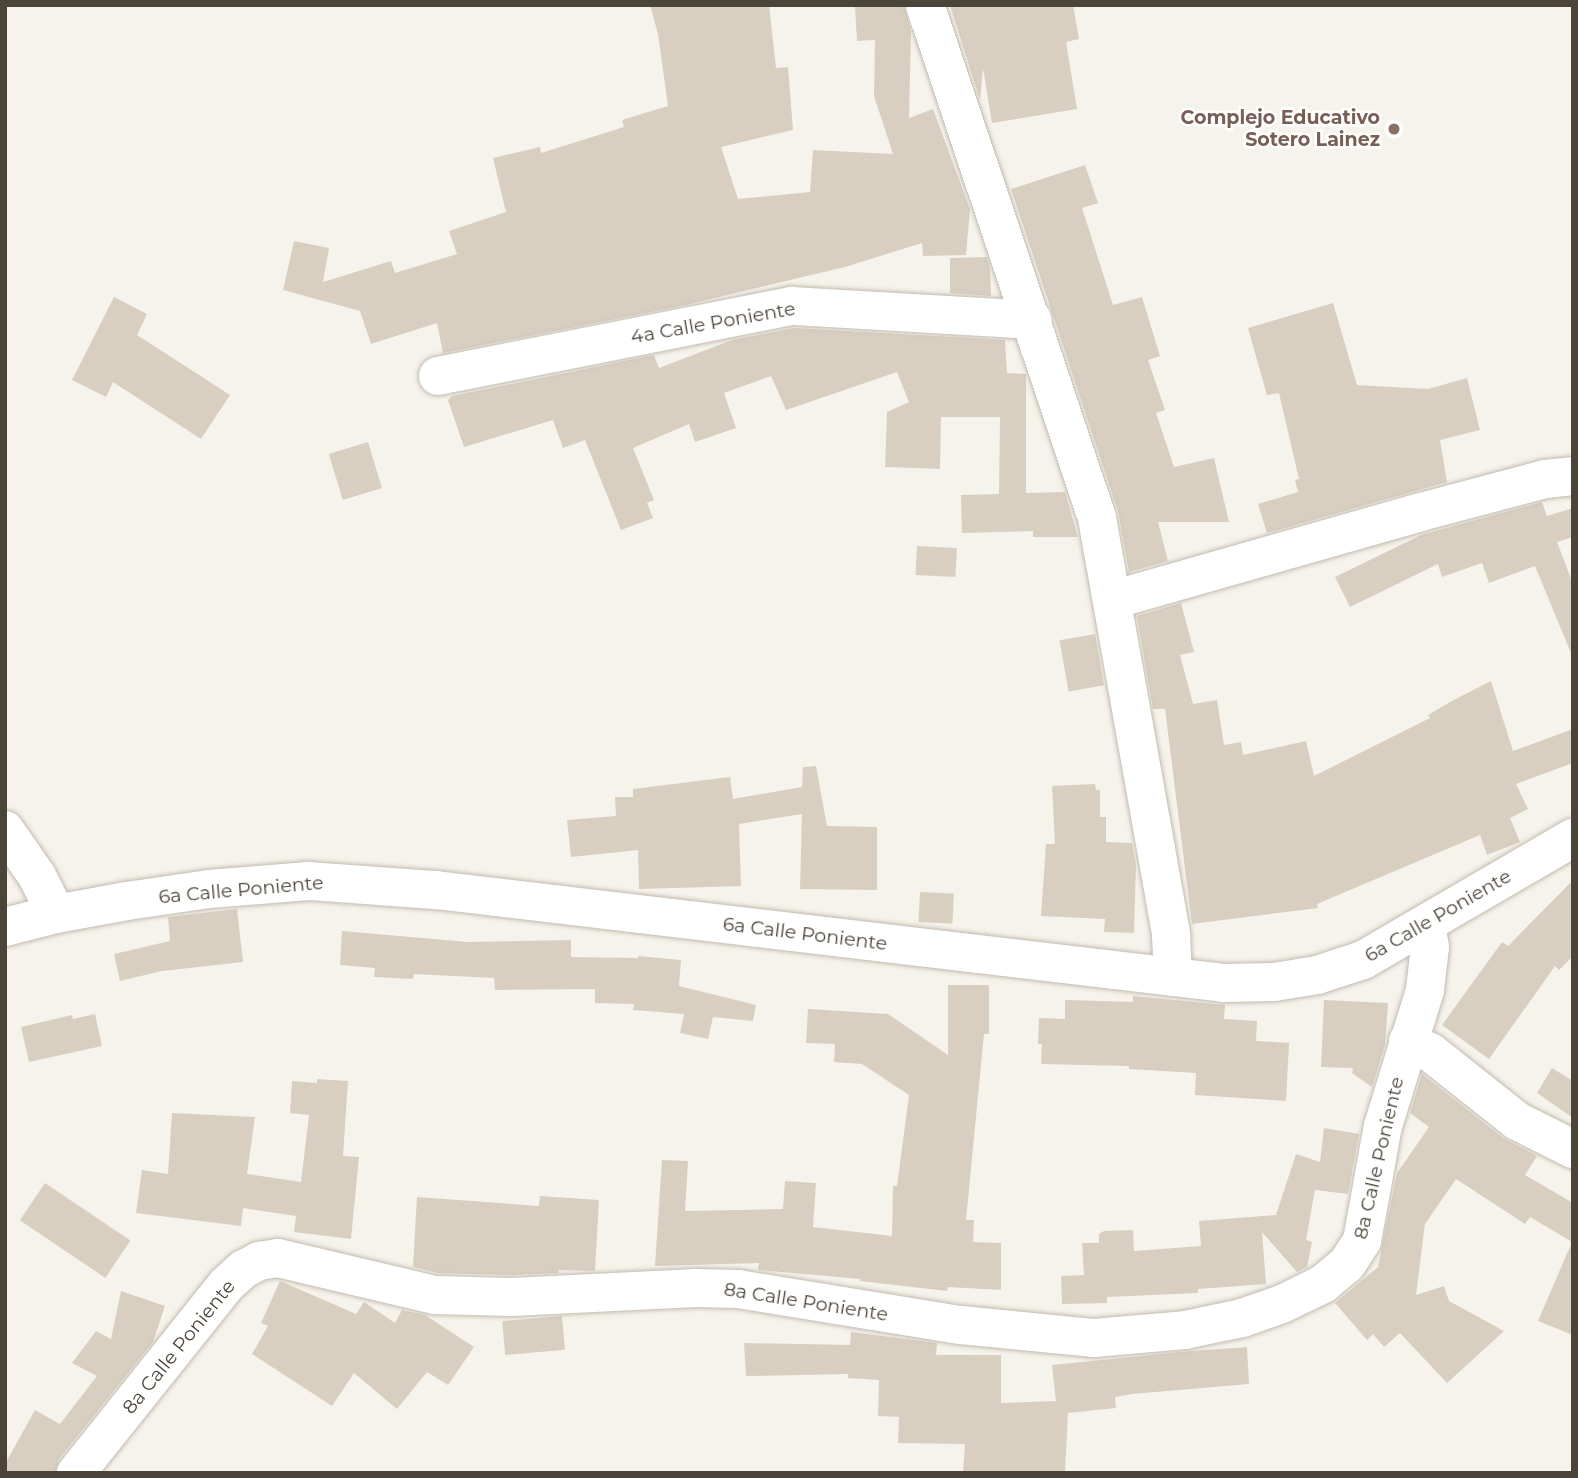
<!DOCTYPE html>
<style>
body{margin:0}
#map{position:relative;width:1578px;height:1478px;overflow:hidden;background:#f6f3ec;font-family:Montserrat,sans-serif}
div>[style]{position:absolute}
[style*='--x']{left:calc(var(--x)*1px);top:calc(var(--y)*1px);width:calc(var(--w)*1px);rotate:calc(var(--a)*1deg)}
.building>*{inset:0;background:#d8cfc1;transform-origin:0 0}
.roads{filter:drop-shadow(0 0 2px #c2bbae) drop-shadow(0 0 2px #c2bbae)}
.minor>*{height:38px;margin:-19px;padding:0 19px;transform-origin:19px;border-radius:19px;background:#fff}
.tertiary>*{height:38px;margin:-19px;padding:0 19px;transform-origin:19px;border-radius:19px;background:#fff}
.dots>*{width:19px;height:19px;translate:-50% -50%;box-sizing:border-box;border:4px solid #fff;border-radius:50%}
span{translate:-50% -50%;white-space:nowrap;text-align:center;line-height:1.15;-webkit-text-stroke:5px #fff;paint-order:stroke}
.education-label{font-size:19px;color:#785e54;font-weight:700}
.right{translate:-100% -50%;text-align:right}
.street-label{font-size:19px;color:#4b4439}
.frame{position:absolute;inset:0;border:7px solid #4b4439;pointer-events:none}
</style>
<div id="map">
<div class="building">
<div style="clip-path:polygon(650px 5px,769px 5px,776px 68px,788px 67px,793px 130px,721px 147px,738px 199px,810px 192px,813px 150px,893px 154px,874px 96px,875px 40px,857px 41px,855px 5px,904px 5px,911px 32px,909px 118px,933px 109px,970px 209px,966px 255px,923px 256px,922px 243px,845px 267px,686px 305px,443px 353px,437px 323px,371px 344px,360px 311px,283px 290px,294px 241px,329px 248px,323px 282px,391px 261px,395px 273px,457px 254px,449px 231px,506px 212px,493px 158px,540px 147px,541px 153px,624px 127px,622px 120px,668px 106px,658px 34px)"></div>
<div style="clip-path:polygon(950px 5px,1073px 5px,1079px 39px,1066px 42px,1077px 109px,992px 123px,983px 68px,980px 100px)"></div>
<div style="clip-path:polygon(1085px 165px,1098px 203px,1082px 208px,1113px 305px,1142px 297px,1160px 356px,1148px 360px,1165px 410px,1156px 413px,1174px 467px,1214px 458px,1229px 522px,1158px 522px,1168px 561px,1129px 572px,1118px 511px,1011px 189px)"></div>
<div style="clip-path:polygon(987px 257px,990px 269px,991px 296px,950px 293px,950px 258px)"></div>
<div style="clip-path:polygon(114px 297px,147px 314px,137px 335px,230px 395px,201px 439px,113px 382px,106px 397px,72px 380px)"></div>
<div style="clip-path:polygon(1333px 303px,1357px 385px,1428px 389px,1467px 378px,1480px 430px,1440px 440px,1447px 482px,1267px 533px,1258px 504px,1298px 492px,1295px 480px,1299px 479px,1279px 393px,1267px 395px,1248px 328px)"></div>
<div style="clip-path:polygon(794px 328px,1005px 340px,1007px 373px,1026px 374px,1026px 493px,1065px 492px,1078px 537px,1033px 537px,1033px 531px,962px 533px,961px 495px,999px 494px,1000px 417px,941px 417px,940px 469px,885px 467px,887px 412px,909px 402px,897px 372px,786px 410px,771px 376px,724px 393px,736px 428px,695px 442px,689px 424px,633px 448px,654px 500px,647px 503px,653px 518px,621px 530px,585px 440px,563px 448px,553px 420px,464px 447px,448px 400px,452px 396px,654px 355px,659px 368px,732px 340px)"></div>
<div style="left:368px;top:442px;width:48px;height:41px;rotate:73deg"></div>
<div style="clip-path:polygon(1542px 502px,1547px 516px,1573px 508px,1573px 537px,1557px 542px,1573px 584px,1573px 658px,1535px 566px,1489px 583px,1482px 563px,1442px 577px,1438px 564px,1350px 607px,1335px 577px,1421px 535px)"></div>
<div style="left:917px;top:546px;width:40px;height:29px;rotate:3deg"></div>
<div style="clip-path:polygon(1181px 603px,1194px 652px,1180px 655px,1193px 704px,1217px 700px,1224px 745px,1241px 742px,1243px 755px,1306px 741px,1314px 776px,1430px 718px,1428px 715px,1450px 702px,1491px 681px,1513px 751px,1573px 729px,1573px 763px,1516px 784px,1528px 809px,1510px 818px,1520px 842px,1487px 855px,1480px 835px,1317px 904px,1318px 908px,1192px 924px,1165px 709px,1153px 709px,1137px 616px)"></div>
<div style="left:1095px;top:634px;width:52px;height:36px;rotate:80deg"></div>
<div style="clip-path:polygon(816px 766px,827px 826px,877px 827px,877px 890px,800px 889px,802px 814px,739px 824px,741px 886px,639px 889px,638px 850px,571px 857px,567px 820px,616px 816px,615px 797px,633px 797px,633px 789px,730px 777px,733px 799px,802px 787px,803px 767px)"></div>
<div style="clip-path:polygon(1095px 784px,1096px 790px,1100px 790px,1100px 817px,1106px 817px,1106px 842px,1132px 843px,1136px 865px,1134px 933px,1104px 932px,1105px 919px,1041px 916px,1046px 844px,1055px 844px,1052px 786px)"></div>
<div style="clip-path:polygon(1573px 880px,1573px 956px,1559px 970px,1555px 966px,1489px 1059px,1442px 1025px,1502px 942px,1508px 946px)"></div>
<div style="left:920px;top:892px;width:34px;height:30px;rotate:3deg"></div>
<div style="clip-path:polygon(237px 909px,243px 962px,162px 971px,120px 981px,114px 954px,170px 941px,168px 917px)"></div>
<div style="clip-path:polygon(342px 931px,468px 942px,571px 940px,571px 957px,638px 958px,638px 956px,681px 960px,679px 986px,756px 1005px,753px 1021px,713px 1017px,708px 1039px,680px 1033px,684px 1014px,633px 1010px,634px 1004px,595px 1003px,595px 989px,495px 990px,494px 978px,414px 974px,413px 979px,374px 977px,375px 968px,340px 965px)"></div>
<div style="clip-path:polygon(948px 985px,989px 985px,989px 1034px,984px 1034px,966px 1220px,974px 1220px,973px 1242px,1001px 1243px,1001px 1290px,948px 1287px,947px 1291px,860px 1281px,860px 1279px,758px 1270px,759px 1263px,655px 1266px,662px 1160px,688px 1161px,685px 1211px,783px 1209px,785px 1181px,816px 1183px,813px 1227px,892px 1236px,893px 1186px,897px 1186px,909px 1095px,862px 1064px,834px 1062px,835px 1044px,806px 1043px,808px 1009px,888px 1014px,948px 1055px)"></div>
<div style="clip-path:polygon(1133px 996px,1225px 1005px,1224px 1019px,1257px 1021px,1256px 1041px,1289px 1043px,1286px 1101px,1195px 1095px,1196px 1073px,1129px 1069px,1129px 1066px,1041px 1064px,1042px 1044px,1038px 1044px,1039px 1018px,1065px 1019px,1065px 1000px,1133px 1002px)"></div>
<div style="clip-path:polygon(1324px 1000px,1388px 1003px,1385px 1045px,1372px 1087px,1352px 1073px,1353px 1068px,1321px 1067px)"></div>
<div style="clip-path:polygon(95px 1014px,102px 1046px,29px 1062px,21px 1027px,72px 1015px,73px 1019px)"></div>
<div style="clip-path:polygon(1552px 1068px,1573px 1081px,1573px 1118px,1537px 1093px)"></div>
<div style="clip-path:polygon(1422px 1074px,1503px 1138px,1537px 1156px,1525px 1175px,1573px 1203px,1573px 1335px,1538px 1321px,1572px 1242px,1530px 1217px,1525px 1224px,1456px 1179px,1425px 1224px,1416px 1295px,1444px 1286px,1449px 1301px,1504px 1331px,1447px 1383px,1400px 1333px,1384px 1347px,1373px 1334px,1367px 1340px,1335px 1303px,1378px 1267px,1397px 1173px,1429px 1127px,1410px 1113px)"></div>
<div style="clip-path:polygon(317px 1079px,348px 1081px,343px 1156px,359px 1157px,351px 1239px,294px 1232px,296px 1216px,243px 1208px,241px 1226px,136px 1213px,142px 1170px,168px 1174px,172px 1113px,255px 1117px,247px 1174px,301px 1182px,309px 1115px,290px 1113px,292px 1081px,317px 1083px)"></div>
<div style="clip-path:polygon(1324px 1128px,1359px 1134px,1348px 1194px,1315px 1190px,1306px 1240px,1312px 1242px,1307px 1267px,1297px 1272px,1262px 1232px,1266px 1284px,1198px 1289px,1198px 1293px,1107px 1297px,1107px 1303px,1062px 1304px,1061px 1276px,1084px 1275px,1082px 1243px,1099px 1243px,1099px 1234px,1104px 1231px,1133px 1230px,1134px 1251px,1201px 1246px,1199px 1221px,1276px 1215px,1296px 1154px,1320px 1162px)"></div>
<div style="left:45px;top:1183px;width:103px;height:45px;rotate:34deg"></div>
<div style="clip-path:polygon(540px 1196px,599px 1200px,595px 1271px,558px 1270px,559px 1273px,512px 1275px,438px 1273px,413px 1267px,417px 1197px,539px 1206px)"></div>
<div style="clip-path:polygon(280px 1281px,356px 1314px,364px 1302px,395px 1323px,402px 1310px,425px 1315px,474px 1347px,448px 1385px,427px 1372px,397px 1409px,354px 1373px,332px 1406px,252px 1354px,268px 1326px,261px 1323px)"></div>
<div style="clip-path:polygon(121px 1291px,165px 1306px,153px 1342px,59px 1459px,55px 1473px,5px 1473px,5px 1464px,35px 1410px,60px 1424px,97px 1376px,72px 1363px,96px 1331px,111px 1339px)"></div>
<div style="left:562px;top:1316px;width:34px;height:60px;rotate:85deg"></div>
<div style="clip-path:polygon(851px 1332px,937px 1343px,936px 1355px,1001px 1355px,1001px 1403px,1056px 1401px,1052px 1365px,1192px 1351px,1247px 1347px,1249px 1384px,1132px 1394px,1115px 1397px,1116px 1408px,1068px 1413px,1065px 1473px,963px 1473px,965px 1444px,898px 1443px,899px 1417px,878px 1416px,879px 1380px,848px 1378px,848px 1374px,746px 1376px,744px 1343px,850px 1345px)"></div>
</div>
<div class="roads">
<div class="minor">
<div style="--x:925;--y:5;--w:541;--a:71.46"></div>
<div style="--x:1097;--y:518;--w:424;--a:79.9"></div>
<div style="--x:1171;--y:935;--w:42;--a:87.3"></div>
<div style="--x:438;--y:376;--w:361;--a:-11.2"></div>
<div style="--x:792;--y:306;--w:241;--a:3.3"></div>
<div style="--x:1112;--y:600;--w:321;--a:-15.9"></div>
<div style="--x:1421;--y:512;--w:128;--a:-14.9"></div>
<div style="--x:1545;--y:479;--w:28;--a:-6"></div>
<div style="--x:5;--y:830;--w:56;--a:55.2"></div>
<div style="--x:37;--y:876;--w:42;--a:63.4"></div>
<div style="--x:1408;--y:1041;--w:25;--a:27"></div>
<div style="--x:1430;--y:1052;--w:111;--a:38.4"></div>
<div style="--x:1517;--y:1121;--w:63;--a:26.6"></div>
<div style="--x:76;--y:1473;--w:241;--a:-51.4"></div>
<div style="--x:226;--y:1285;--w:24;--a:-42"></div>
<div style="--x:244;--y:1269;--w:17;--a:-28"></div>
<div style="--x:259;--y:1261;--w:19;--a:-9"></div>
<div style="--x:278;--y:1258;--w:161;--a:13.3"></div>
<div style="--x:435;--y:1295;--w:77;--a:1.5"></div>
<div style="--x:512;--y:1297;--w:184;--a:-2.8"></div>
<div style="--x:696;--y:1288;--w:42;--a:1.4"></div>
<div style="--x:738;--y:1289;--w:226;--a:9.2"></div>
<div style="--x:961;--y:1325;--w:134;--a:5.6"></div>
<div style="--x:1094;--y:1338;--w:91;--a:-5"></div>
<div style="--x:1185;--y:1330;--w:58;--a:-11.9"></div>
<div style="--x:1242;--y:1318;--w:42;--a:-19.3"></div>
<div style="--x:1282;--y:1304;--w:46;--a:-26"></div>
<div style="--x:1323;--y:1284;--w:31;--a:-40"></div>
<div style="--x:1347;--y:1264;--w:27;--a:-57"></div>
<div style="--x:1362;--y:1241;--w:117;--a:-79.7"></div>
<div style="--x:1383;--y:1126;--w:142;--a:-72.8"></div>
<div style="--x:1425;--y:990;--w:43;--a:-83.4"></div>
<div style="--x:1430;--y:947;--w:21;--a:-101"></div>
</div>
<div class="tertiary">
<div style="--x:5;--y:927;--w:53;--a:-14.3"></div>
<div style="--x:56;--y:914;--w:72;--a:-10.4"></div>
<div style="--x:127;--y:901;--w:83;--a:-8.3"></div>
<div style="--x:209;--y:889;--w:100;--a:-4.6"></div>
<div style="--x:309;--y:881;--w:127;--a:4.1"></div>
<div style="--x:436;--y:890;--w:742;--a:6.73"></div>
<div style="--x:1173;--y:977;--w:51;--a:6.7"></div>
<div style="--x:1224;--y:983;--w:50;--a:-1.1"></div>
<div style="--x:1274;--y:982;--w:44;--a:-9.2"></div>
<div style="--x:1317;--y:975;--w:48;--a:-18.1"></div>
<div style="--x:1363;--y:960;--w:243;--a:-30.2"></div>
</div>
</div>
<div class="dots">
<div style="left:1394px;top:129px;background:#8d6e63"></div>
</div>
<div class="education-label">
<span class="right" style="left:1380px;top:129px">Complejo Educativo<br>Sotero Lainez</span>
</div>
<div class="street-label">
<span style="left:713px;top:323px;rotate:-10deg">4a Calle Poniente</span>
<span style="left:241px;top:890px;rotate:-5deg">6a Calle Poniente</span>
<span style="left:1438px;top:916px;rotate:-30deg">6a Calle Poniente</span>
<span style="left:805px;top:934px;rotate:7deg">6a Calle Poniente</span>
<span style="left:1379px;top:1158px;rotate:-77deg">8a Calle Poniente</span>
<span style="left:806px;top:1302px;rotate:9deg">8a Calle Poniente</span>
<span style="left:179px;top:1347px;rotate:-51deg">8a Calle Poniente</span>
</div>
<div class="frame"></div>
</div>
